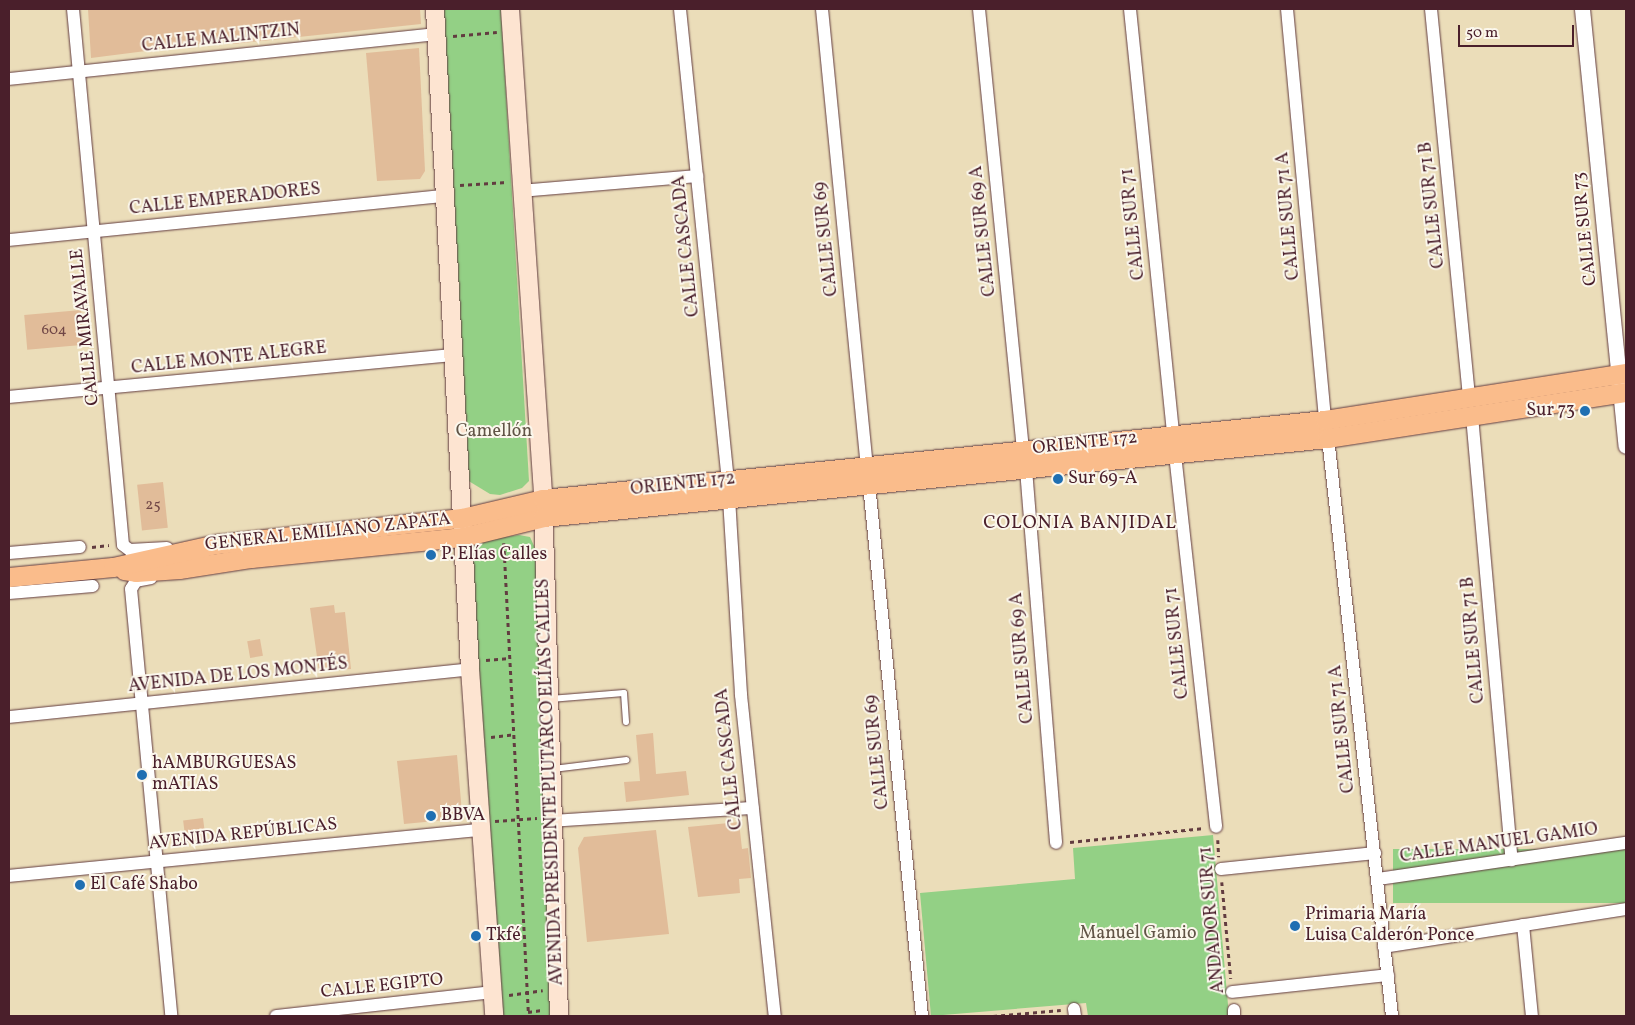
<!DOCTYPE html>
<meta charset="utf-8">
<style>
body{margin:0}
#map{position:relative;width:1635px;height:1025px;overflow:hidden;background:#ebddb9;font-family:Vollkorn,serif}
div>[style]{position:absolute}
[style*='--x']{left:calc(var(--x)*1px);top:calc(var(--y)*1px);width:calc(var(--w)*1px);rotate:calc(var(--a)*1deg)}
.green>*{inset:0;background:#93d085;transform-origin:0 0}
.building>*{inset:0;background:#e1bc99;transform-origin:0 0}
.path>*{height:2.5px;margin-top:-1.25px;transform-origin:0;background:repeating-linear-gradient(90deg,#623c40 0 4px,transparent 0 8px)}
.roads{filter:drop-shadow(0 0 1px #623c40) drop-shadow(0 0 1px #623c40)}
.service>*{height:6px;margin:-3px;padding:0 3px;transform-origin:3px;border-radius:3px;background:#fff}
.minor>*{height:12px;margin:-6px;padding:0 6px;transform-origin:6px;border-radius:6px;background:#fff}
.tertiary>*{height:15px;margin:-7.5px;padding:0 7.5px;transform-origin:7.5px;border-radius:7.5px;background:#fff}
.secondary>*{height:18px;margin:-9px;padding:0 9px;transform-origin:9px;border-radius:9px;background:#fde4d1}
.primary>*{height:19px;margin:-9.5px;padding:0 9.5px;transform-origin:9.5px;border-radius:9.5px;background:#fabc8b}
.dots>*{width:14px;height:14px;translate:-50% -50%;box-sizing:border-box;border:2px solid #fbf7ec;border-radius:50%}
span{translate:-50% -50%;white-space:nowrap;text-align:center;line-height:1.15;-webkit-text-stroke:4px #fbf7ec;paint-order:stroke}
.number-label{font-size:15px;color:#704646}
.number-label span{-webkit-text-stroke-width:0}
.street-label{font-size:18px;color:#4a1f2b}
.poi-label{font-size:18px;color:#4a1f2b}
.right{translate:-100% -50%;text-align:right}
.left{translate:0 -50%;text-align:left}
.park-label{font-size:18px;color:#605446}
.neighbourhood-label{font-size:19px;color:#4a1f2b;letter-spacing:1px}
.frame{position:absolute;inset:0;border:10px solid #4a1f2b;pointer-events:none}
.scale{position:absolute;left:1458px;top:25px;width:116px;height:22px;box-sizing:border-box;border:2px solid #4a1f2b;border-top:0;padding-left:6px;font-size:15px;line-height:18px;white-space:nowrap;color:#4a1f2b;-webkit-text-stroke:4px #fbf7ec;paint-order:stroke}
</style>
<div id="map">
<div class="green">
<div style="clip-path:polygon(439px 9px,501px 9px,529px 481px,522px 488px,500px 495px,490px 494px,467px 480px)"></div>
<div style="clip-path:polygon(519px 535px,530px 537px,535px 548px,555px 1016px,499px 1016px,467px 551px,487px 539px)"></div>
<div style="clip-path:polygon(1213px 835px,1229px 1016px,1088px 1016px,1086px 1003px,931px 1016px,920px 893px,1075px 879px,1073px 848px)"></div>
<div style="left:1626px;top:849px;width:54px;height:233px;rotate:90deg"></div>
</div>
<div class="building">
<div style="clip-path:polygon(88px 9px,420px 9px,421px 24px,233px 44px,232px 40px,91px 58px)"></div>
<div style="clip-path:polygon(419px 48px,425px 171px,420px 179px,377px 181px,366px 53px)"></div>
<div style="left:81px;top:310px;width:35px;height:57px;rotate:85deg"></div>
<div style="left:163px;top:482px;width:46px;height:26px;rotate:84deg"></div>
<div style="clip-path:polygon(334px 605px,335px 613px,345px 612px,351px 669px,319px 671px,310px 608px)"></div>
<div style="left:260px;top:639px;width:17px;height:13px;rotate:80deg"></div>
<div style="clip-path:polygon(653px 733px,656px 774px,686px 771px,689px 795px,626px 802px,624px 782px,640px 781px,636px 735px)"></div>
<div style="clip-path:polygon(457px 755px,462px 813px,456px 819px,404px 824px,397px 761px)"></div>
<div style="left:203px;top:818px;width:23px;height:20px;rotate:83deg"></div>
<div style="clip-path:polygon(739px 822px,742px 849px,748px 848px,751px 878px,739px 879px,740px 893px,698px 897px,688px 827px)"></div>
<div style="clip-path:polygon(656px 830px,669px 934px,587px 942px,578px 848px,584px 837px)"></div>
</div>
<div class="path">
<div style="--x:453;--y:36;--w:44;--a:-5.2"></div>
<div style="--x:460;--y:185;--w:47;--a:-3.7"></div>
<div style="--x:504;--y:543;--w:474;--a:87"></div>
<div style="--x:92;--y:547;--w:17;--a:-7"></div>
<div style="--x:486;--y:660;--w:24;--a:-5"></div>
<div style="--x:491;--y:737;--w:23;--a:-7"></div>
<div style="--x:495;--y:821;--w:42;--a:-4.1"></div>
<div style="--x:1218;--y:840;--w:17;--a:87"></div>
<div style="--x:1070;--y:842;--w:135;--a:-6"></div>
<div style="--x:1222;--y:882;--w:97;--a:84.7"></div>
<div style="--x:509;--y:995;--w:34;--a:-8"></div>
<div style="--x:528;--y:1012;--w:14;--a:-8"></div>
<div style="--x:993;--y:1016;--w:68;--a:-5"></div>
</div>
<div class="roads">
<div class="service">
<div style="--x:550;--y:699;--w:74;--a:-4.6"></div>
<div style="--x:624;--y:693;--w:29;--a:86"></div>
<div style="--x:553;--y:769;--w:74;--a:-7"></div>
</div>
<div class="minor">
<div style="--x:73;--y:9;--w:538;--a:84.67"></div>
<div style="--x:123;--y:545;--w:9;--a:36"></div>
<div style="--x:130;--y:550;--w:37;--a:-3"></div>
<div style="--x:680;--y:9;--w:473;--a:84.2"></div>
<div style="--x:822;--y:9;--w:459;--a:84.4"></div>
<div style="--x:979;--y:9;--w:443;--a:84.3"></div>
<div style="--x:1130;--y:9;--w:428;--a:84.2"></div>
<div style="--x:1287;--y:9;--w:413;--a:84.7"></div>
<div style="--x:1431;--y:9;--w:391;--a:84.4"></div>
<div style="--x:9;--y:79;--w:429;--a:-6"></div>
<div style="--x:520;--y:191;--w:178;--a:-4.8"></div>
<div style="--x:9;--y:240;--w:437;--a:-5.8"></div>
<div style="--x:9;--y:397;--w:445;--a:-5.4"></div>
<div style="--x:1472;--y:416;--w:446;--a:84.9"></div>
<div style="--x:1328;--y:438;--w:582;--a:83.68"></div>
<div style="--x:1175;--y:454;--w:375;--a:83.7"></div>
<div style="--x:1026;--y:469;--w:375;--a:85.4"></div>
<div style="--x:869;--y:484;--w:535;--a:84.31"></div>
<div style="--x:729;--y:498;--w:197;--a:86.5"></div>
<div style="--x:741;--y:695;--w:323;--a:84"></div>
<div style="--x:9;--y:553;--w:71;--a:-4.8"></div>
<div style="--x:151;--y:578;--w:15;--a:169"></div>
<div style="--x:136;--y:581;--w:9;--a:122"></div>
<div style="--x:131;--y:589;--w:429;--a:84.6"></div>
<div style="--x:9;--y:593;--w:84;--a:-4.8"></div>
<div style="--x:9;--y:717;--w:463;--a:-5.9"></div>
<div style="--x:551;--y:821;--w:202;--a:-3.7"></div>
<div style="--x:1221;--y:869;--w:155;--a:-5.9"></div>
<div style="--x:9;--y:876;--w:473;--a:-5.6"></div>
<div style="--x:1378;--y:879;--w:251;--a:-8.3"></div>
<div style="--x:1523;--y:925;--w:91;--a:84.4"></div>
<div style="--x:1384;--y:947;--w:245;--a:-8.9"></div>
<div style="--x:1232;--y:992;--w:157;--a:-6.2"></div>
<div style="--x:1074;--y:1009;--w:7;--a:82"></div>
<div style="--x:1234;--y:1010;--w:6;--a:90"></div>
<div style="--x:276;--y:1016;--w:217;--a:-6.3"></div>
</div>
<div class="tertiary">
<div style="--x:1582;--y:9;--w:439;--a:84.3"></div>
</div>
<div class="secondary">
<div style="--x:435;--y:9;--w:661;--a:86.96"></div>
<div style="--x:470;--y:669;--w:348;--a:86"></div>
<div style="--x:510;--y:9;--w:491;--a:86.1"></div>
<div style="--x:543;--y:499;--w:517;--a:88.23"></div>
</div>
<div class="primary">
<div style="--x:124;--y:570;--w:12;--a:9"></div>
<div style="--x:136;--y:572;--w:43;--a:-4"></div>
<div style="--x:179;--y:569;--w:73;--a:-8.7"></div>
<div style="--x:251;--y:558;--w:213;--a:-5.7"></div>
<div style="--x:463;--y:537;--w:82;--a:-14"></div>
<div style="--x:543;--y:517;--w:789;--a:-5.75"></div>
<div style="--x:1328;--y:438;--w:302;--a:-8.8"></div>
<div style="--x:9;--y:577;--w:104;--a:-5.5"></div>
<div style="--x:113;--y:567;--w:107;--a:-12.5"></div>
<div style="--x:217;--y:544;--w:246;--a:-6.1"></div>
<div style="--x:462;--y:518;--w:83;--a:-13.2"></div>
<div style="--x:543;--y:499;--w:786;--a:-5.77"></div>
<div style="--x:1325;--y:420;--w:305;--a:-8.9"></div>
</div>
</div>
<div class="dots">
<div style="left:1585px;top:411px;background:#1f6fb2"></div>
<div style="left:1058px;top:479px;background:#1f6fb2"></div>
<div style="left:431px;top:555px;background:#1f6fb2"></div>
<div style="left:142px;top:775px;background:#1f6fb2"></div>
<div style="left:431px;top:816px;background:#1f6fb2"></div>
<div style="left:80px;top:885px;background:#1f6fb2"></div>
<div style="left:1295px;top:926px;background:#1f6fb2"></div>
<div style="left:476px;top:936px;background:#1f6fb2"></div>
</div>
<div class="number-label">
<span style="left:54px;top:331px">604</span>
<span style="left:153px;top:506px">25</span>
</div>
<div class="street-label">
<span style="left:221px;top:39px;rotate:-6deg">CALLE MALINTZIN</span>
<span style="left:225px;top:200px;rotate:-6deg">CALLE EMPERADORES</span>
<span style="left:1433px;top:205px;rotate:-96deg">CALLE SUR 71 B</span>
<span style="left:1289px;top:216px;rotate:-95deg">CALLE SUR 71 A</span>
<span style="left:1134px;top:224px;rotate:-96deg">CALLE SUR 71</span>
<span style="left:1586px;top:229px;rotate:-96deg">CALLE SUR 73</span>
<span style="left:984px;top:231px;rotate:-96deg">CALLE SUR 69 A</span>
<span style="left:827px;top:239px;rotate:-96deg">CALLE SUR 69</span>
<span style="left:687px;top:246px;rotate:-96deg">CALLE CASCADA</span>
<span style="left:86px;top:327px;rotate:-96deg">CALLE MIRAVALLE</span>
<span style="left:229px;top:359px;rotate:-6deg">CALLE MONTE ALEGRE</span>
<span style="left:1085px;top:444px;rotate:-6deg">ORIENTE 172</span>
<span style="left:683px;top:485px;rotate:-6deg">ORIENTE 172</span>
<span style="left:328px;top:533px;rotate:-6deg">GENERAL EMILIANO ZAPATA</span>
<span style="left:1474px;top:640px;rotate:-95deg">CALLE SUR 71 B</span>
<span style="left:1178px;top:643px;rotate:-96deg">CALLE SUR 71</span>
<span style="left:1023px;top:658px;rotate:-95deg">CALLE SUR 69 A</span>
<span style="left:238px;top:676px;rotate:-6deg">AVENIDA DE LOS MONTÉS</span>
<span style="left:1343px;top:729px;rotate:-96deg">CALLE SUR 71 A</span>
<span style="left:878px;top:752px;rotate:-96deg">CALLE SUR 69</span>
<span style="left:730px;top:759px;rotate:-96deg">CALLE CASCADA</span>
<span style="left:551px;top:782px;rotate:-92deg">AVENIDA PRESIDENTE PLUTARCO ELÍAS CALLES</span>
<span style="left:243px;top:835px;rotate:-6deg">AVENIDA REPÚBLICAS</span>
<span style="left:1499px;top:844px;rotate:-8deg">CALLE MANUEL GAMIO</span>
<span style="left:1213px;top:920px;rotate:-95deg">ANDADOR SUR 71</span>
<span style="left:382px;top:987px;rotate:-6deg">CALLE EGIPTO</span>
</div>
<div class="poi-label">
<span class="right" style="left:1575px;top:411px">Sur 73</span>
<span class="left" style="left:1068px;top:479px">Sur 69-A</span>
<span class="left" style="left:441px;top:555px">P. Elías Calles</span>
<span class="left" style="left:152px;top:775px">hAMBURGUESAS<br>mATIAS</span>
<span class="left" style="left:441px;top:816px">BBVA</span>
<span class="left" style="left:90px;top:885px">El Café Shabo</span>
<span class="left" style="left:1305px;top:926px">Primaria María<br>Luisa Calderón Ponce</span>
<span class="left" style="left:486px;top:936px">Tkfé</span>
</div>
<div class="park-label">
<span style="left:494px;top:432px">Camellón</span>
<span style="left:1138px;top:934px">Manuel Gamio</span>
</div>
<div class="neighbourhood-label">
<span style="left:1080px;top:524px">COLONIA BANJIDAL</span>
</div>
<div class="frame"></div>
<div class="scale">50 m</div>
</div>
